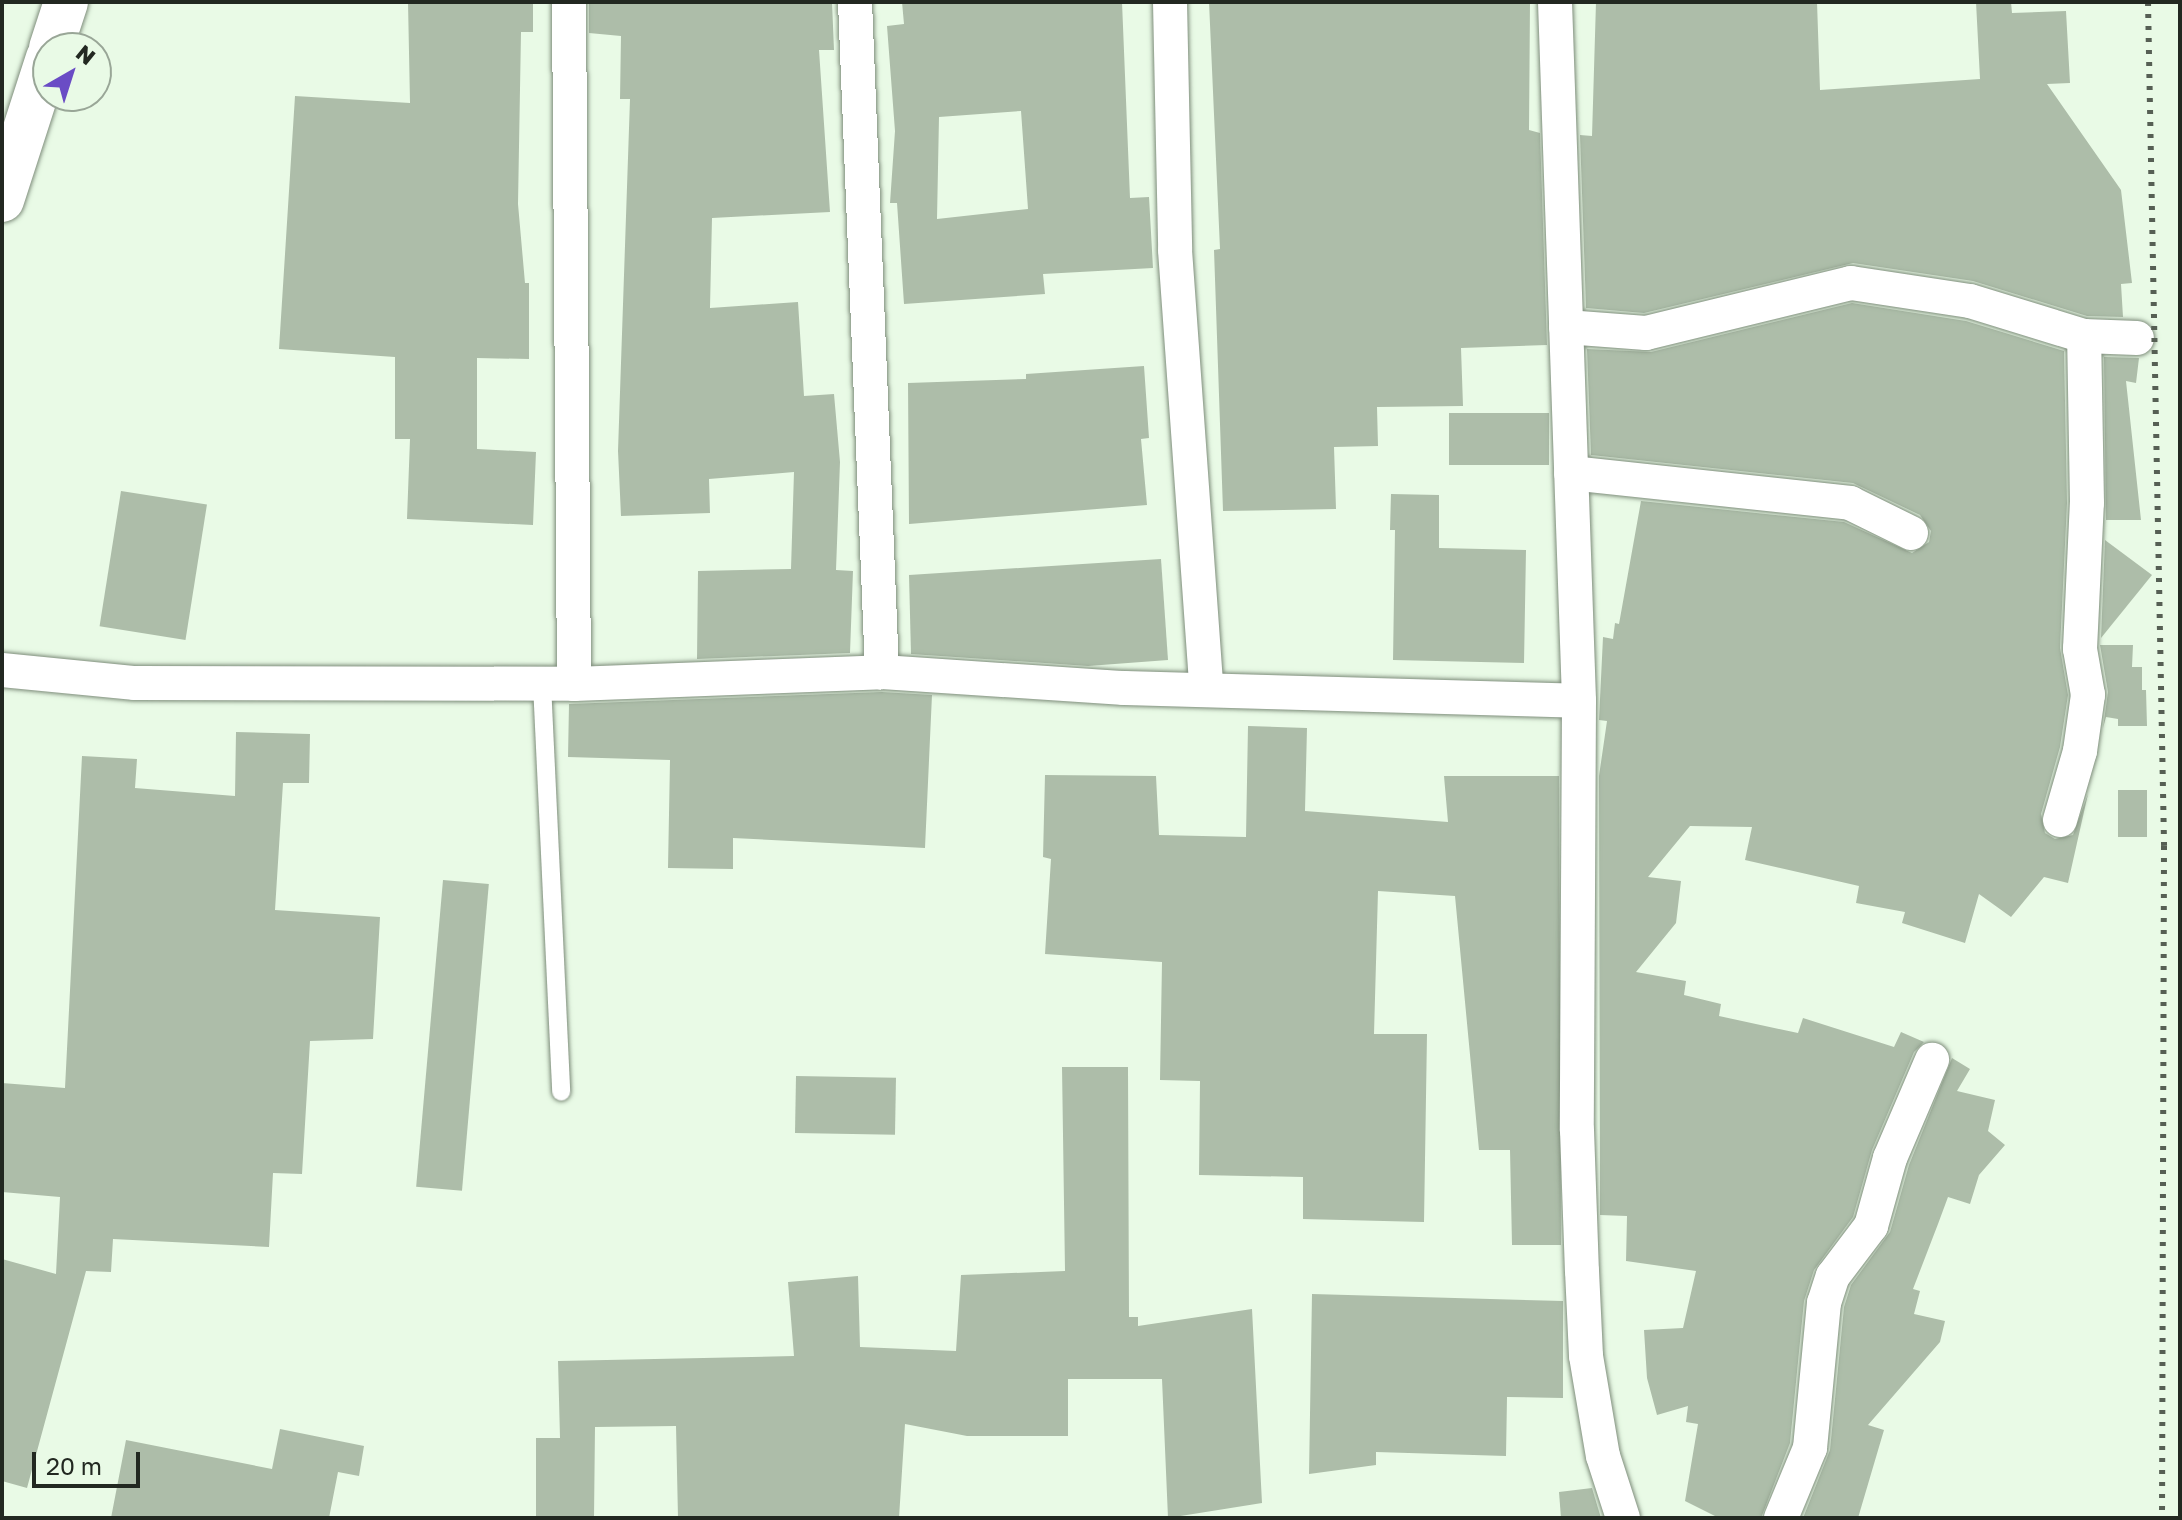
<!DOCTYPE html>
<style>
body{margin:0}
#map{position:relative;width:2182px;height:1520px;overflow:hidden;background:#e9fae6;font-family:"Golos Text",sans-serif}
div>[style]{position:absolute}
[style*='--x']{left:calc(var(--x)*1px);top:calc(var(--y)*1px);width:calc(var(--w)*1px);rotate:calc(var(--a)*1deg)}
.building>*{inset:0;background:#adbda9;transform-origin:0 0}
.roads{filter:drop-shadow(0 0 2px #7e8d7b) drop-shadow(0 0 2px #7e8d7b)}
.lane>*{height:18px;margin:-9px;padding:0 9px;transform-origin:9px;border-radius:9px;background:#fff}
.street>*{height:34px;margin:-17px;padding:0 17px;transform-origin:17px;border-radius:17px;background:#fff}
.highway>*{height:44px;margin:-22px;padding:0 22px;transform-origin:22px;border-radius:22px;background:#fff}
.rail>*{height:6px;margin-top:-3px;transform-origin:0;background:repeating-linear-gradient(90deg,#565f54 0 4px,transparent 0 12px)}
span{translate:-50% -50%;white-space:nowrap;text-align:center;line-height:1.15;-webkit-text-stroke:8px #e9fae6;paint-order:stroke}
.frame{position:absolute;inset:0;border:4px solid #222821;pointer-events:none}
.north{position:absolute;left:32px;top:32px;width:80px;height:80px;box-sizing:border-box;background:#e9fae6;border:2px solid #99a697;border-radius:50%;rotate:39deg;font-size:22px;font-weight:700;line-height:32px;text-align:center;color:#222821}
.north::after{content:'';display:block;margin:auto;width:28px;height:36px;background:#6a4cc5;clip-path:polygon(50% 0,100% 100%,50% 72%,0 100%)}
.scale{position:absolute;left:32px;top:1452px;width:108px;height:36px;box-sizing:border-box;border:4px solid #222821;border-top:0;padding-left:10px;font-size:24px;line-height:28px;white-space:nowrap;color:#222821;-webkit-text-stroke:6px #e9fae6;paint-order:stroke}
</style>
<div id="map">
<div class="building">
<div style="clip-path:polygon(408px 2px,533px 2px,533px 32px,521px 32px,518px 204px,525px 283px,529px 283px,529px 359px,477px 358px,477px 449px,536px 452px,533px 525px,407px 519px,410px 439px,395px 439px,395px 357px,279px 349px,295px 96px,410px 103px)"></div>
<div style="clip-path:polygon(589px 2px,832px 2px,834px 50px,819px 50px,830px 212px,712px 218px,710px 308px,798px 302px,804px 396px,834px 394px,840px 462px,836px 570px,853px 571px,850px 653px,697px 659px,698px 571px,791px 569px,794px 472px,709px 479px,710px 513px,621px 516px,618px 451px,630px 99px,620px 99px,621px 36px,589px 33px)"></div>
<div style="clip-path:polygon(evenodd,902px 2px,1122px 2px,1130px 198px,1149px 197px,1153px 268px,1043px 274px,1045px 294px,904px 304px,897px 203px,890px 203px,895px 131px,887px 26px,904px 24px,902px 2px,1021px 111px,1028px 209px,937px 219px,939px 117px,1021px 111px)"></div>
<div style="clip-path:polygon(1209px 2px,1530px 2px,1529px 130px,1540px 133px,1547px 345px,1461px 348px,1463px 406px,1377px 407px,1378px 446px,1334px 447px,1336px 509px,1223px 511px,1214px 250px,1220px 249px)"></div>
<div style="clip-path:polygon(1596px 2px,1817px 2px,1820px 90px,1980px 79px,1976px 2px,2011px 2px,2012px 13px,2066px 11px,2070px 83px,2047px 84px,2121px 190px,2132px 283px,2121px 284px,2123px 317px,2087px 316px,1973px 281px,1853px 263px,1644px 313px,1586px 308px,1580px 135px,1592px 136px)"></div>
<div style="clip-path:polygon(1852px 303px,1966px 321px,2064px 351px,2067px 503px,2060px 648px,2068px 695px,2060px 747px,2041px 814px,2045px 833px,2055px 839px,2073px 835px,2088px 794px,2068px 883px,2044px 877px,2011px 917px,1979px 894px,1965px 943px,1902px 923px,1905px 912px,1856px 903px,1859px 886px,1745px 860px,1752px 827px,1690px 826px,1648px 877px,1681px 881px,1676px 923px,1636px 972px,1686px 981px,1684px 995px,1721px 1004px,1719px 1016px,1798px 1033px,1803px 1018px,1894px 1047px,1901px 1032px,1924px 1042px,1914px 1052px,1872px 1150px,1853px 1217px,1814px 1270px,1804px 1301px,1790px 1443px,1761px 1518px,1719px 1518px,1685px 1501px,1698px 1424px,1686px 1422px,1688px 1406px,1657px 1415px,1647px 1378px,1644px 1330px,1683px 1328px,1696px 1271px,1626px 1261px,1627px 1216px,1600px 1215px,1599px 776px,1607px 721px,1599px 720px,1603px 637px,1613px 639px,1615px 623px,1619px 624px,1641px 501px,1844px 522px,1912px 553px,1929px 542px,1931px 531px,1920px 515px,1853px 483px,1591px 455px,1587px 349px,1651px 352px)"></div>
<div style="clip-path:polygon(2104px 357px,2139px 358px,2136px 383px,2126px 381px,2141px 520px,2106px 520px)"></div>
<div style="clip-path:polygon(1144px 366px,1149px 438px,1141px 439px,1147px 505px,909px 524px,908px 383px,1026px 379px,1026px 374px)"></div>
<div style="left:1449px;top:413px;width:100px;height:52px"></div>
<div style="left:121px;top:491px;width:87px;height:137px;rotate:9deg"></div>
<div style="clip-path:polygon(1391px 494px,1439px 495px,1439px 548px,1526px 550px,1524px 663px,1393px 660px,1395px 530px,1390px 530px)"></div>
<div style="clip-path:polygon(2105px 540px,2152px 575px,2101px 638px)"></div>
<div style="clip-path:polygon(1161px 559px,1168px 660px,1088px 666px,911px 654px,909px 575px)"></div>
<div style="clip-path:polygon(2100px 645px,2133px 645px,2132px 667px,2142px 667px,2142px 690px,2146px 690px,2147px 726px,2118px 726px,2118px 719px,2106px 717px,2103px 728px,2108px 692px)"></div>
<div style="clip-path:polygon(882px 692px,932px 695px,925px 848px,733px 838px,733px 869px,668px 868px,670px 760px,568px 757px,569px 704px)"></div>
<div style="clip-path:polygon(1248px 726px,1307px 728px,1305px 811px,1448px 822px,1444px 776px,1559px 776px,1561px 1245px,1512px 1245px,1510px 1150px,1479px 1150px,1455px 896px,1378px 891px,1374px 1034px,1427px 1034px,1424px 1222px,1303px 1219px,1303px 1177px,1199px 1175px,1200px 1081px,1160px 1080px,1162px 962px,1045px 954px,1051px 859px,1043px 857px,1045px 775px,1156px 776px,1159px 835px,1246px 837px)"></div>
<div style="clip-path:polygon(236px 732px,310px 734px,309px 783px,283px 783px,275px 910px,380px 917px,373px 1039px,310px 1041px,302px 1174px,273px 1173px,269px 1247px,113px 1239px,111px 1272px,86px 1271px,27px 1488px,2px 1481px,2px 1259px,56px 1274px,60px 1197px,2px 1192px,2px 1083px,65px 1088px,82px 756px,137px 759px,135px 788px,235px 796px)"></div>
<div style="left:2147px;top:790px;width:47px;height:29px;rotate:90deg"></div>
<div style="left:443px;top:880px;width:46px;height:308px;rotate:5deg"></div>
<div style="clip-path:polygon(1952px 1058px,1970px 1069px,1957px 1091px,1995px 1100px,1988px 1131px,2005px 1145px,1979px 1175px,1970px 1204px,1948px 1197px,1938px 1224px,1913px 1289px,1920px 1291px,1914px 1314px,1945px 1321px,1940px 1342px,1868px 1425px,1884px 1430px,1858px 1518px,1803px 1518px,1830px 1450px,1844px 1307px,1851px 1285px,1890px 1232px,1909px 1165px)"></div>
<div style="clip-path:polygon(1062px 1067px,1128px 1067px,1129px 1317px,1138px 1317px,1138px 1326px,1252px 1309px,1262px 1503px,1168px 1518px,1162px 1379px,1068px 1379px,1068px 1436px,967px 1436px,905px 1424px,899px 1518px,678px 1518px,676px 1426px,595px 1427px,594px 1518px,536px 1518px,536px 1438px,560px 1438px,558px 1361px,794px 1356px,788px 1282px,858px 1276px,860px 1347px,956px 1351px,961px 1275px,1065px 1271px)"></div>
<div style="left:796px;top:1076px;width:100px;height:57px;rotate:1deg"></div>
<div style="clip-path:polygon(1312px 1294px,1563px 1301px,1563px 1398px,1507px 1397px,1506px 1456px,1376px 1452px,1376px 1465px,1309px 1474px)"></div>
<div style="clip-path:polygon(280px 1429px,364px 1446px,359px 1476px,338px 1472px,329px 1518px,111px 1518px,126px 1440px,272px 1469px)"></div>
<div style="clip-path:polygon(1592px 1488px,1601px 1518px,1561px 1518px,1559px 1492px)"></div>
</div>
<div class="roads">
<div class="lane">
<div style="--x:542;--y:684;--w:408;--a:87.3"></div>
</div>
<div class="street">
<div style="--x:569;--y:2;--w:682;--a:89.58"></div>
<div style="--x:855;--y:2;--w:671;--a:87.69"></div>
<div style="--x:1170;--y:2;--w:248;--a:88.8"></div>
<div style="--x:1175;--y:250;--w:437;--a:85.9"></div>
<div style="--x:1555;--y:2;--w:699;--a:88.03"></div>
<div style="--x:1579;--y:701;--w:429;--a:90.3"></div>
<div style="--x:1577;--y:1130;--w:141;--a:88"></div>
<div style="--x:1582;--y:1271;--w:85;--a:87.3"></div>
<div style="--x:1586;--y:1356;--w:101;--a:80.4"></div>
<div style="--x:1603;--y:1456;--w:65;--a:72.1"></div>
<div style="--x:1566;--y:327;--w:80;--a:4.3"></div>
<div style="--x:1646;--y:333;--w:211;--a:-13.7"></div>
<div style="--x:1851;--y:283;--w:120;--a:8.6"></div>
<div style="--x:1970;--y:301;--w:119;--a:17.1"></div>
<div style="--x:2084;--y:336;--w:53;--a:2.2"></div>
<div style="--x:1571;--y:473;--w:281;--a:6.1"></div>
<div style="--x:1850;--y:503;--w:68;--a:26.2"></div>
<div style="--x:2;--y:670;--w:134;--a:5.6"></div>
<div style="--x:135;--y:683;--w:439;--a:0.1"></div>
<div style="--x:574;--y:684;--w:308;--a:-2.2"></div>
<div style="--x:882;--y:672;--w:243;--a:3.8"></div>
<div style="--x:1124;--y:688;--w:455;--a:1.6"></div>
<div style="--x:2060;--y:820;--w:72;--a:-73.8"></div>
<div style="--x:2080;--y:751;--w:57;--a:-81.9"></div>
<div style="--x:2088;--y:695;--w:47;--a:-99.9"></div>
<div style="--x:2080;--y:649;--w:146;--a:-87.3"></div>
<div style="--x:2087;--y:503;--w:167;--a:-91"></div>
<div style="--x:1781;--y:1518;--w:76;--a:-67.5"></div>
<div style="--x:1810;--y:1448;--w:146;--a:-84.5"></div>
<div style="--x:1824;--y:1303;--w:28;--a:-72"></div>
<div style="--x:1833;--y:1276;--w:63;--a:-52.8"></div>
<div style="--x:1871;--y:1226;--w:71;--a:-74.4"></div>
<div style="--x:1890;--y:1158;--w:107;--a:-66.8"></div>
</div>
<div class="highway">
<div style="--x:51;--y:48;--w:48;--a:-71.9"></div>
<div style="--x:2;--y:200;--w:149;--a:-72.1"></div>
</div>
</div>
<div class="rail">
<div style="--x:2148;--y:2;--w:844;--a:88.91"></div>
<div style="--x:2164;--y:846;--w:672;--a:90.17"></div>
</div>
<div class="frame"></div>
<div class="north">N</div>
<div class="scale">20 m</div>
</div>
